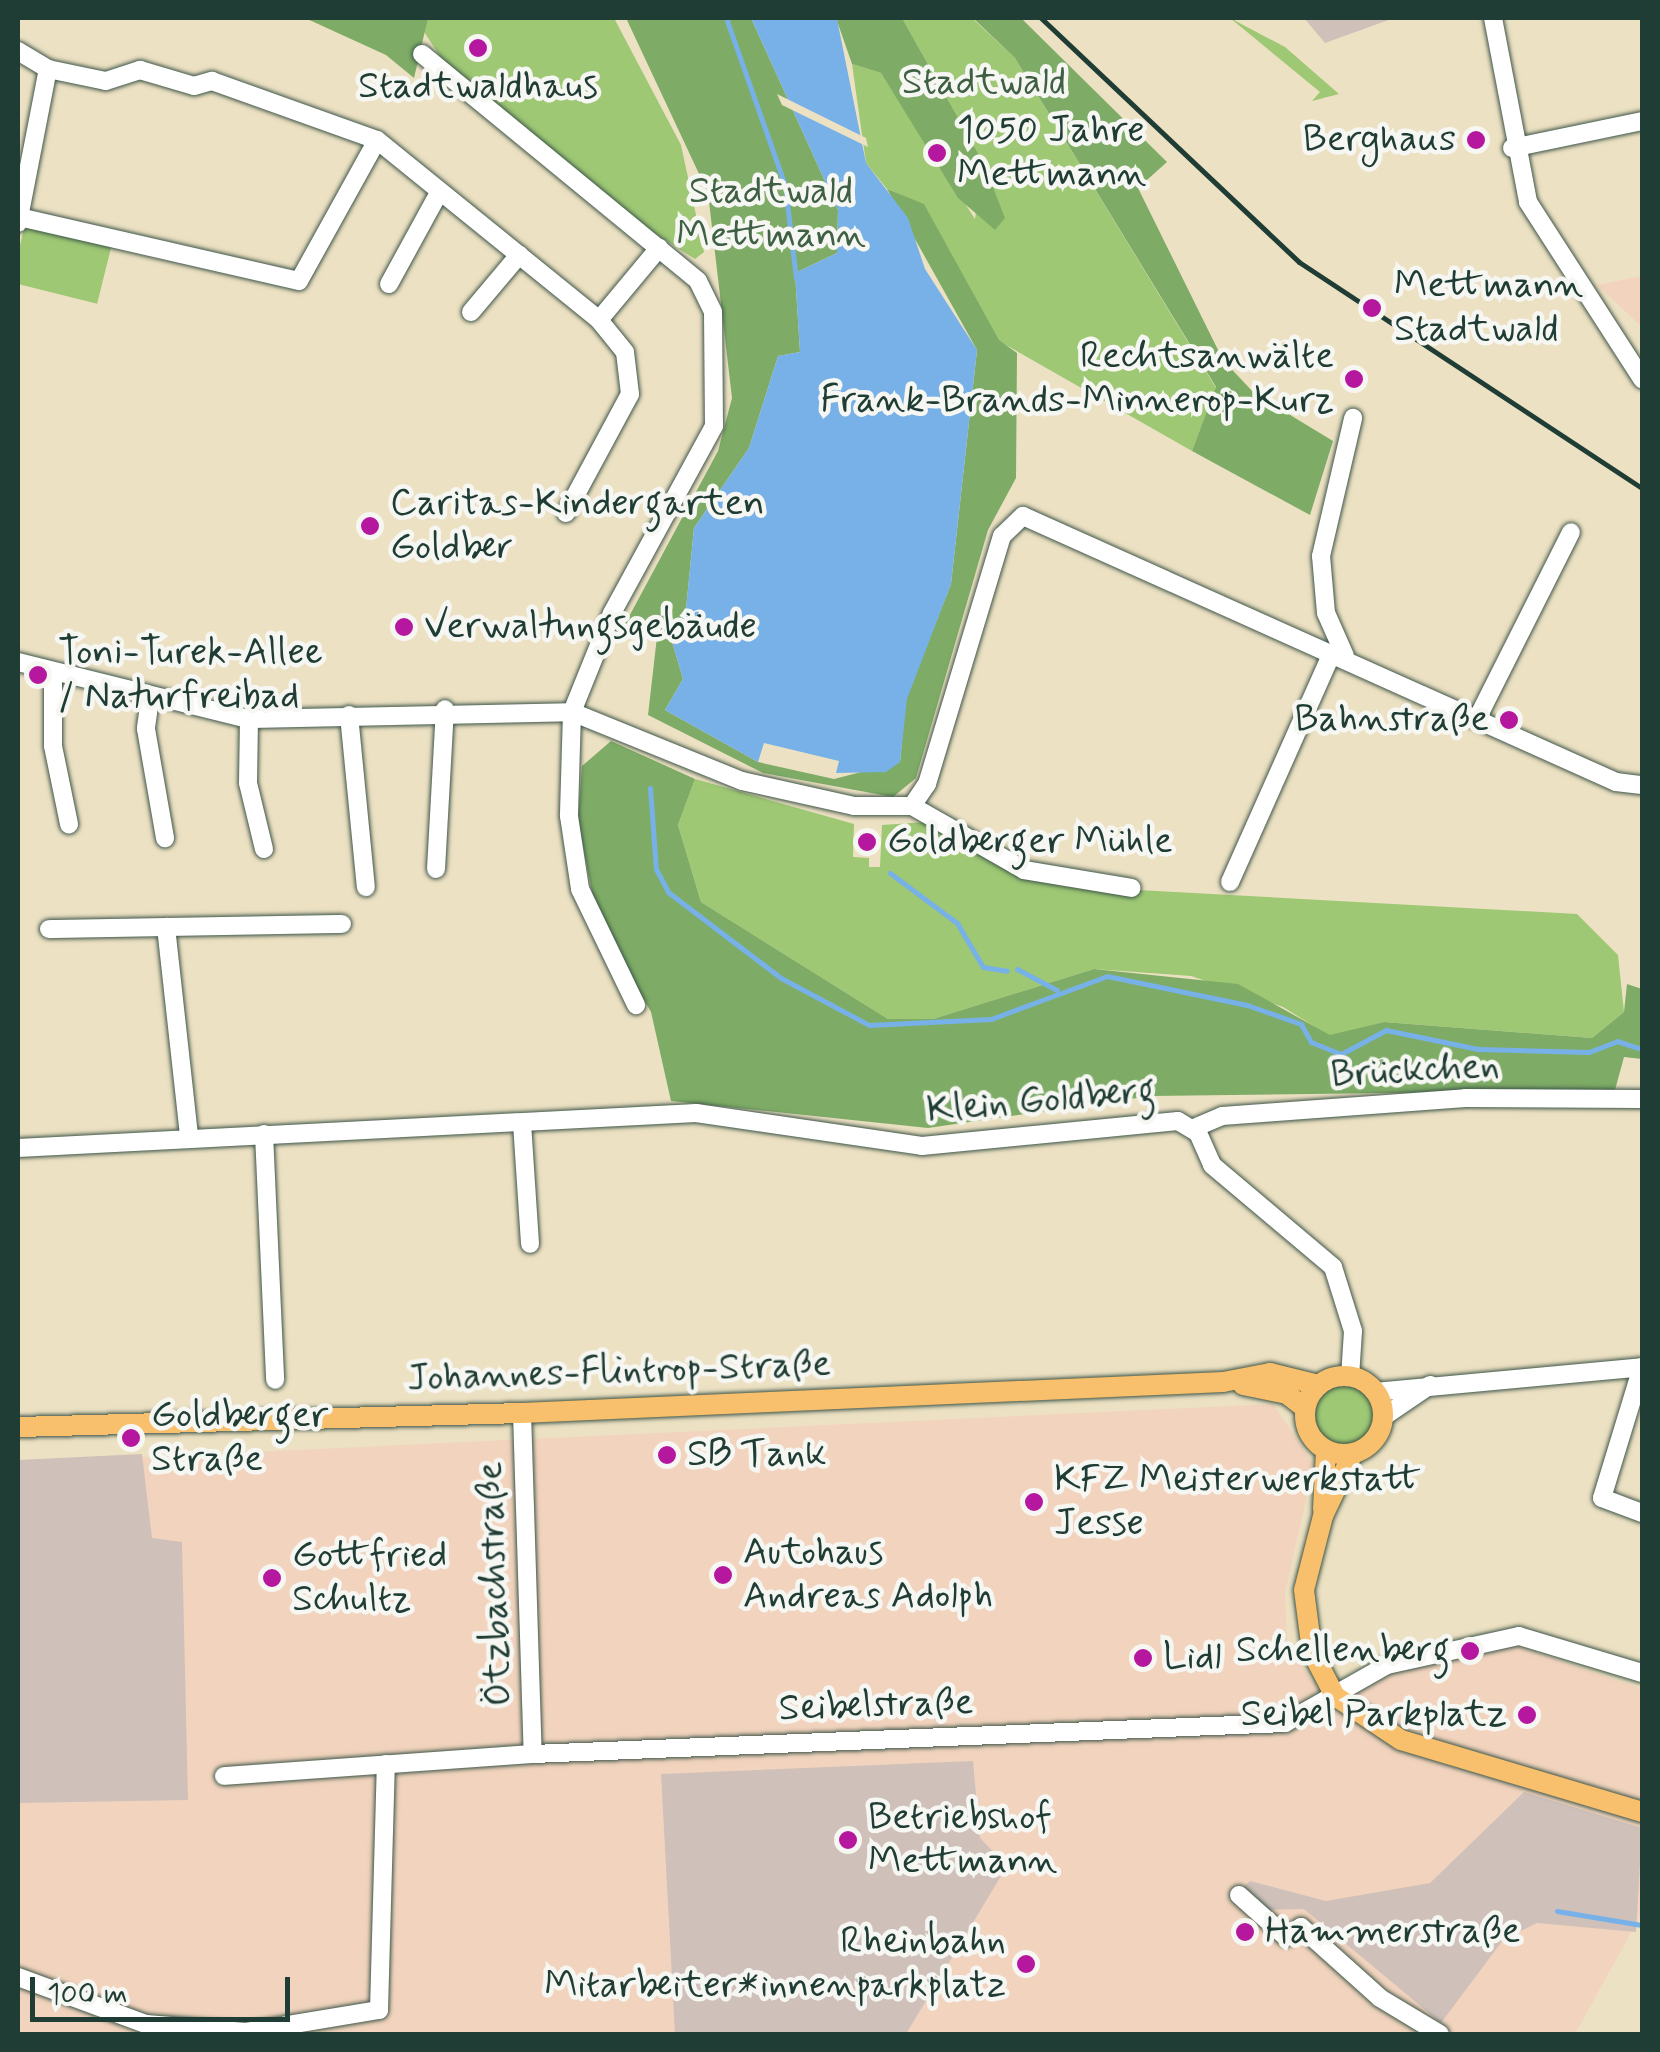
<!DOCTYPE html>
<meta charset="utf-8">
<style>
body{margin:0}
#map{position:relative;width:1660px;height:2052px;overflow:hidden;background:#ede1c3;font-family:Mynerve,sans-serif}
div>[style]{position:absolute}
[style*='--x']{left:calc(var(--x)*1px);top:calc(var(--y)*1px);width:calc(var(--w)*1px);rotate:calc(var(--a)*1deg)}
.built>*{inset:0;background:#f2d4be}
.industrial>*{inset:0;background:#cfc0ba}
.green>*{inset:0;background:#9ec874;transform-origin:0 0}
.round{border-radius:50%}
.forest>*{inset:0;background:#7eac66}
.water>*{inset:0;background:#77b1e7}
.pier>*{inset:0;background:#ede1c3}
.stream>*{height:5px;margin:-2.5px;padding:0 2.5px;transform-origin:2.5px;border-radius:2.5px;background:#77b1e7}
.roads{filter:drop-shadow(0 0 2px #3e5649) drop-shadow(0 0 2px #3e5649)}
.minor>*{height:18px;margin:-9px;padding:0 9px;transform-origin:9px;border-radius:9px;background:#fff}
.major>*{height:20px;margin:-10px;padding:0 10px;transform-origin:10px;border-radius:10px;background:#f8bf6c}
.major>.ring{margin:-10px;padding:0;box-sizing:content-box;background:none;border:20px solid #f8bf6c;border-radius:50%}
.rail>*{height:5px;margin:-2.5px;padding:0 2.5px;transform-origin:2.5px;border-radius:2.5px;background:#1f3d34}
.dots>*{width:28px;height:28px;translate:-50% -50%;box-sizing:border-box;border:5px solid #f6f6f2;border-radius:50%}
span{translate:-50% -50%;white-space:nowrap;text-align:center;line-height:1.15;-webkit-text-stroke:9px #f6f6f2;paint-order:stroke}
.park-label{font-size:38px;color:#3f6044}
.poi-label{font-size:38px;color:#1f3d34}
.left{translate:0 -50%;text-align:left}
.right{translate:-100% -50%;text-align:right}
.street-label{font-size:38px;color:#1f3d34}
.frame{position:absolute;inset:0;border:20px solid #1f3d34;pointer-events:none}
.scale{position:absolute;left:30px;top:1977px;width:260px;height:45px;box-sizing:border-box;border:5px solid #1f3d34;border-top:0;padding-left:12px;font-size:30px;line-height:35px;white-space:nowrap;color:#1f3d34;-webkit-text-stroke:8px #f6f6f2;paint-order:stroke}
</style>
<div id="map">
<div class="built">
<div style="clip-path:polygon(1642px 276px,1642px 327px,1597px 285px)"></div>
<div style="clip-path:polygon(1273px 1404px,1314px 1465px,1285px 1593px,1287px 1640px,1311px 1680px,1336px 1695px,1453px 1651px,1517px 1646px,1642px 1689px,1642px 1913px,1575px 2034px,18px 2034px,18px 1463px)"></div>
</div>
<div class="industrial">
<div style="clip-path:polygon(1304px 18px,1394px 18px,1325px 43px)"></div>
<div style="clip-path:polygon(142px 1454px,152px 1538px,182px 1542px,188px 1800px,18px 1803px,18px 1460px)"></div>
<div style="clip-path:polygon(973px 1761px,980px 1838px,1007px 1866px,906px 2034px,675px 2034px,661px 1774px)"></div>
<div style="clip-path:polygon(1524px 1792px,1642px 1828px,1636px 1932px,1537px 1923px,1503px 1940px,1441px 2023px,1304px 1909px,1261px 1910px,1240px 1890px,1250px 1881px,1326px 1901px,1430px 1883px)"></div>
</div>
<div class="green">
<div style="clip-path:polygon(428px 18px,614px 18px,681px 145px,704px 252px,695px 259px,640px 224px,441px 58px,421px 27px)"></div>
<div style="clip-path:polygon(902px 18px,972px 18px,1015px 58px,1216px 388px,1192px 451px,999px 341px,924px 205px,887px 189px,866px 163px,852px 64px,881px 73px,975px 219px,983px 162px)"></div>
<div style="clip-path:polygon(1230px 18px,1285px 47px,1339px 94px,1312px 101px,1320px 92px)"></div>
<div style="left:26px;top:221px;width:89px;height:63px;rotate:14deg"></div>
<div style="clip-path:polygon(695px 779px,854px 824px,853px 857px,869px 858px,869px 867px,880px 867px,882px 825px,927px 822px,1064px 886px,1577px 914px,1618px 955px,1624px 1012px,1592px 1038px,1384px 1022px,1330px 1036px,1283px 1007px,1191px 976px,1094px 969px,933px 1019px,888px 1019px,701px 902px,678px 825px)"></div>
<div class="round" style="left:1314px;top:1386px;width:60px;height:60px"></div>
</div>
<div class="forest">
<div style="clip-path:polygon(305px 18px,428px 18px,414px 78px,386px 55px)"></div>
<div style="clip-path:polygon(626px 18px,751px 18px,838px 210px,837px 253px,795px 273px,800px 352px,778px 356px,749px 448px,694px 528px,686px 609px,671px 638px,683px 679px,665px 710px,758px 762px,834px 779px,900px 762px,906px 699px,951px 584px,977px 350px,887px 189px,924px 204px,999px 340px,1017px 353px,1016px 478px,988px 530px,916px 778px,893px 797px,763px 773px,648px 715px,658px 628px,625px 624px,718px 451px,732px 398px,708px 193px)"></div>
<div style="clip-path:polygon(836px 18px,902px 18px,983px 162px,1005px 218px,995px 230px,958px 198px,881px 73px,852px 64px)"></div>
<div style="clip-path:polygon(973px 18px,1021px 18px,1167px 162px,1138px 188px,1223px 360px,1254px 393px,1333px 441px,1310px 515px,1192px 451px,1216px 387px,1015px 58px)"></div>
<div style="clip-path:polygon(611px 741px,695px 779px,678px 825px,701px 902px,888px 1019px,933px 1019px,1094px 969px,1238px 984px,1330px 1035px,1384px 1022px,1592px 1038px,1624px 1012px,1627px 984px,1642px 989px,1642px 1059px,1624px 1057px,1615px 1090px,1151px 1096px,928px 1128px,671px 1101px,651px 1012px,597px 917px,578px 821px,582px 766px)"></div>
</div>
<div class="water">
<div style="clip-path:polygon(751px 18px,837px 19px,866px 163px,908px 218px,925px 269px,977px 350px,951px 584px,907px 699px,900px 762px,886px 772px,836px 773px,839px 761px,764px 743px,758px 762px,665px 710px,683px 679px,671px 638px,686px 609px,694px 528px,749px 448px,778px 356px,800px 352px,795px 273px,837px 253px,838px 210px)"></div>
</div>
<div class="pier">
<div style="clip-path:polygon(777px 94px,866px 138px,868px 147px,782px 105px)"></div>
</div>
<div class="stream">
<div style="--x:726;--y:18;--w:178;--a:70.6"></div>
<div style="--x:785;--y:186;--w:93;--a:83.2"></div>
<div style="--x:650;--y:788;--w:81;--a:85.8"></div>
<div style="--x:656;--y:869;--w:26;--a:62"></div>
<div style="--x:668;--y:892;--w:142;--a:37.3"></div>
<div style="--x:781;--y:978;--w:100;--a:28.1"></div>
<div style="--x:869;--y:1025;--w:122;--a:-2.8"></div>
<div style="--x:991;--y:1019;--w:124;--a:-20.3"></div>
<div style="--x:1107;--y:976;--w:143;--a:11.7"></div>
<div style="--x:1247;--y:1005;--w:57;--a:19.4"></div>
<div style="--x:1301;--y:1024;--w:21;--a:61"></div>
<div style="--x:1311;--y:1042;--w:32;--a:22"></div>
<div style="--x:1341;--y:1054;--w:51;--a:-28.1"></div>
<div style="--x:1386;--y:1030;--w:94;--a:11.7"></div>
<div style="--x:1478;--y:1049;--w:111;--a:1.5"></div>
<div style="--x:1589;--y:1052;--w:30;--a:-21"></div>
<div style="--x:1617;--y:1041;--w:26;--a:18"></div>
<div style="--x:890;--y:873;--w:84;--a:36.7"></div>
<div style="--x:957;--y:923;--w:51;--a:59.4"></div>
<div style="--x:983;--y:967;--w:24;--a:9"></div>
<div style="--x:1017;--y:969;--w:45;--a:27.7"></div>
<div style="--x:1557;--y:1911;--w:86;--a:9.4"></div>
</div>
<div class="roads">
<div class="minor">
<div style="--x:1493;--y:18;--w:187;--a:79.2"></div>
<div style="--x:1528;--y:202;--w:211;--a:57.2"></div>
<div style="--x:18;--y:51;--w:35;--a:31"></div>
<div style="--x:48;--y:69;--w:59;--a:11.7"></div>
<div style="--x:106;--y:81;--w:36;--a:-18"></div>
<div style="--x:140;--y:70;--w:56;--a:16.5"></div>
<div style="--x:194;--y:86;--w:19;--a:-16"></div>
<div style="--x:212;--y:81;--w:175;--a:19.7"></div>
<div style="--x:377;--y:140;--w:286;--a:39"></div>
<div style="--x:599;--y:320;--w:94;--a:-50.2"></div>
<div style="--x:422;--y:54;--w:357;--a:39.4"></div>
<div style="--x:698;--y:281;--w:34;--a:64"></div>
<div style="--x:713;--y:312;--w:114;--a:89.5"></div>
<div style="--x:714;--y:426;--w:213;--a:118.6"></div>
<div style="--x:612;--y:613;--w:107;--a:112"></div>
<div style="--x:572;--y:712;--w:104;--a:91.7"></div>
<div style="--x:569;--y:816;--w:74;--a:81.4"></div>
<div style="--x:580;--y:889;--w:129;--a:64.2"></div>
<div style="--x:1512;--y:148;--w:133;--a:-11.7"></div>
<div style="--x:19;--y:217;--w:287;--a:12.9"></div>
<div style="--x:299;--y:281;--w:161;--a:-61"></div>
<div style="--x:18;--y:223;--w:157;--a:-79"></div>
<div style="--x:389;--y:284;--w:106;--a:-61.3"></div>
<div style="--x:471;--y:312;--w:75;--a:-49.9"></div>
<div style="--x:566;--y:513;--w:135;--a:-61.7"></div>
<div style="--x:630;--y:394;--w:42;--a:-96.8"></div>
<div style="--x:625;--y:352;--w:41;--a:-129.1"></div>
<div style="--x:1345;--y:656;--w:47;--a:-113.8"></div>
<div style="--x:1326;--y:613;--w:57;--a:-95"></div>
<div style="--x:1321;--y:556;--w:142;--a:-76.9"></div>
<div style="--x:18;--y:662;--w:238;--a:13.9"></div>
<div style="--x:249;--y:719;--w:323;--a:-1.2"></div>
<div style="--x:572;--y:712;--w:183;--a:22.1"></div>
<div style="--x:742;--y:781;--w:115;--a:12.6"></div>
<div style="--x:854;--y:806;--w:58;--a:0"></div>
<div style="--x:912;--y:806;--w:129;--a:29.7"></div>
<div style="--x:1024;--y:870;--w:109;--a:9.5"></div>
<div style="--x:53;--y:672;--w:74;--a:90"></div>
<div style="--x:53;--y:746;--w:80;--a:78.4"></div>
<div style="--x:150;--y:699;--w:30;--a:98"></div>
<div style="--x:146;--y:729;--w:111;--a:80.1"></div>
<div style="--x:349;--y:715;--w:173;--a:84.4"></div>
<div style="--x:249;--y:719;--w:64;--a:90.9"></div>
<div style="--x:248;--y:783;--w:68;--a:76.4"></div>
<div style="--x:1477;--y:719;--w:209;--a:-63.3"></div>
<div style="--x:912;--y:806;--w:27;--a:-56"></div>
<div style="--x:927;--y:784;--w:259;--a:-73.2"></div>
<div style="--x:1002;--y:536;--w:29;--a:-44"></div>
<div style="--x:1023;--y:516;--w:650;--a:24.16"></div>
<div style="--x:1616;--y:782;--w:26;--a:7"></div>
<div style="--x:436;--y:869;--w:160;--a:-86.8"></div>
<div style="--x:1230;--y:882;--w:251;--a:-66"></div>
<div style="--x:166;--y:927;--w:211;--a:83.7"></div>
<div style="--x:49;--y:929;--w:293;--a:-1"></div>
<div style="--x:522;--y:1123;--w:121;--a:86.2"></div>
<div style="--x:1194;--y:1128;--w:30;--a:-23"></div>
<div style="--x:1222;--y:1116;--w:244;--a:-4.2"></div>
<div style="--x:1465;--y:1098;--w:177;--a:0.3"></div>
<div style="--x:264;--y:1134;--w:246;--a:87.4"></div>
<div style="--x:18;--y:1148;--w:679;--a:-2.96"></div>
<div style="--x:696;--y:1113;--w:228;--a:8.3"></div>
<div style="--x:922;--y:1146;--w:257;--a:-5.6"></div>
<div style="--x:1178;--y:1121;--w:23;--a:31"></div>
<div style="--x:1198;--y:1133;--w:35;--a:66"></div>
<div style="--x:1212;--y:1165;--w:158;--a:40.1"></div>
<div style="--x:1333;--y:1267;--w:67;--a:72.6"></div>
<div style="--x:1353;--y:1331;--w:46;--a:93.7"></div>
<div style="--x:1642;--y:1367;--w:137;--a:107"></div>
<div style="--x:1602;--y:1498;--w:43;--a:20.6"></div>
<div style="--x:1375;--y:1392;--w:268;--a:-5.3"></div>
<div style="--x:522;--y:1413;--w:341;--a:88.2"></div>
<div style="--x:1383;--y:1417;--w:57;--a:-34.2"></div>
<div style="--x:224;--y:1776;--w:310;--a:-4.1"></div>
<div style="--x:533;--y:1754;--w:753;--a:-2.36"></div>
<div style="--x:1285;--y:1723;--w:117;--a:-29.6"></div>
<div style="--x:1387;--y:1665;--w:135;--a:-12.4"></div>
<div style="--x:1519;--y:1636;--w:128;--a:16.7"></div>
<div style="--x:1239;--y:1895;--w:63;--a:41.8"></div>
<div style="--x:1286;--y:1937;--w:18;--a:-34"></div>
<div style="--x:1301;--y:1927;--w:106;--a:41.9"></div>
<div style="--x:1380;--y:1998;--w:70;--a:31"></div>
<div style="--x:18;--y:1977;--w:136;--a:20.2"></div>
<div style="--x:146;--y:2024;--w:100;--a:4.6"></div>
<div style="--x:246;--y:2032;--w:135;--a:-9.4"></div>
<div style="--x:379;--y:2010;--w:246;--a:-88.4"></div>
</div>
<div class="major">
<div class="ring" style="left:1305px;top:1376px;width:58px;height:58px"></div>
<div style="--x:1243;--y:1385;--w:45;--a:11.6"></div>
<div style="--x:1287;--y:1394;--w:23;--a:38"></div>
<div style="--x:18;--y:1427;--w:504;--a:-1.59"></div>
<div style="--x:522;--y:1413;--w:702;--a:-2.53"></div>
<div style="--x:1223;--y:1382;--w:48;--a:-10.8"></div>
<div style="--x:1270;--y:1373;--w:50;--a:13.8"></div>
<div style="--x:1353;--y:1453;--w:70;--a:115.5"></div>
<div style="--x:1323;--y:1516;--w:76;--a:104.4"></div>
<div style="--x:1304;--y:1590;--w:63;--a:82.6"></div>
<div style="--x:1312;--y:1652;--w:50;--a:62.4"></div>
<div style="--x:1335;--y:1696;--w:79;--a:33.7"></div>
<div style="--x:1401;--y:1740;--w:252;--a:16.6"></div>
<div style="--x:1323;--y:1509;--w:58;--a:-87"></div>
</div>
</div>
<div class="rail">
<div style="--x:1041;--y:18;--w:355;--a:43.4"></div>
<div style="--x:1299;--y:262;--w:411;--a:33.4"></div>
</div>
<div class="dots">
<div style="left:478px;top:48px;background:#b5179e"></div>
<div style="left:1476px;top:140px;background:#b5179e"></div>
<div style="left:937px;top:153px;background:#b5179e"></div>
<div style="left:1372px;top:308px;background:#b5179e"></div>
<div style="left:1354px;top:379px;background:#b5179e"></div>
<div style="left:370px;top:526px;background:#b5179e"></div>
<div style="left:404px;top:627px;background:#b5179e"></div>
<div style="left:38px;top:675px;background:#b5179e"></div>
<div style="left:1509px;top:720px;background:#b5179e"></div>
<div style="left:867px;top:842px;background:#b5179e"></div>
<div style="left:131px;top:1438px;background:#b5179e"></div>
<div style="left:667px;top:1455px;background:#b5179e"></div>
<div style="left:1034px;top:1502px;background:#b5179e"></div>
<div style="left:723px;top:1575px;background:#b5179e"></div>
<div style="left:272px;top:1578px;background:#b5179e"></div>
<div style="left:1470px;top:1651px;background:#b5179e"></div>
<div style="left:1143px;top:1658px;background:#b5179e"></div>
<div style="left:1527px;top:1715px;background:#b5179e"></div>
<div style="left:848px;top:1840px;background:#b5179e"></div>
<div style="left:1245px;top:1932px;background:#b5179e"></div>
<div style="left:1026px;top:1964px;background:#b5179e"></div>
</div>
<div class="park-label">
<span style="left:984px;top:83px">Stadtwald</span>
<span style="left:771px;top:214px">Stadtwald<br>Mettmann</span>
</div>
<div class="poi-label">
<span style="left:478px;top:87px">Stadtwaldhaus</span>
<span class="left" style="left:957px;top:153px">1050 Jahre<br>Mettmann</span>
<span class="right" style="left:1456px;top:140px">Berghaus</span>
<span class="left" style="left:1394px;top:308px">Mettmann<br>Stadtwald</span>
<span class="right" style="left:1334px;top:379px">Rechtsanwälte<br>Frank-Brands-Minnerop-Kurz</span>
<span class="left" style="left:390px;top:526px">Caritas-Kindergarten<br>Goldber</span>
<span class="left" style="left:424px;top:627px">Verwaltungsgebäude</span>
<span class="left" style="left:58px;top:675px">Toni-Turek-Allee<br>/ Naturfreibad</span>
<span class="right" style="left:1489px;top:720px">Bahnstraße</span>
<span class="left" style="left:887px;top:842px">Goldberger Mühle</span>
<span class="left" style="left:151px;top:1438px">Goldberger<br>Straße</span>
<span class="left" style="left:687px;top:1455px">SB Tank</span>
<span class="left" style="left:1054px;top:1502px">KFZ Meisterwerkstatt<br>Jesse</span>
<span class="left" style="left:743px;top:1575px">Autohaus<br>Andreas Adolph</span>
<span class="left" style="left:292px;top:1578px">Gottfried<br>Schultz</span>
<span class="right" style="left:1450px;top:1651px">Schellenberg</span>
<span class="left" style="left:1163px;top:1658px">Lidl</span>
<span class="right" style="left:1507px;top:1715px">Seibel Parkplatz</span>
<span class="left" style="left:868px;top:1840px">Betriebshof<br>Mettmann</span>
<span class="left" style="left:1265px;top:1932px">Hammerstraße</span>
<span class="right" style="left:1006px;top:1964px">Rheinbahn<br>Mitarbeiter*innenparkplatz</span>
</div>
<div class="street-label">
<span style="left:1415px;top:1071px;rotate:-3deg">Brückchen</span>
<span style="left:1041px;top:1101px;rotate:-5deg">Klein Goldberg</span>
<span style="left:619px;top:1372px;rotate:-2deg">Johannes-Flintrop-Straße</span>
<span style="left:495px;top:1584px;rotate:-92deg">Ötzbachstraße</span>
<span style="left:876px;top:1706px;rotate:-2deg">Seibelstraße</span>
</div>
<div class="frame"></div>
<div class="scale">100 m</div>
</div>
